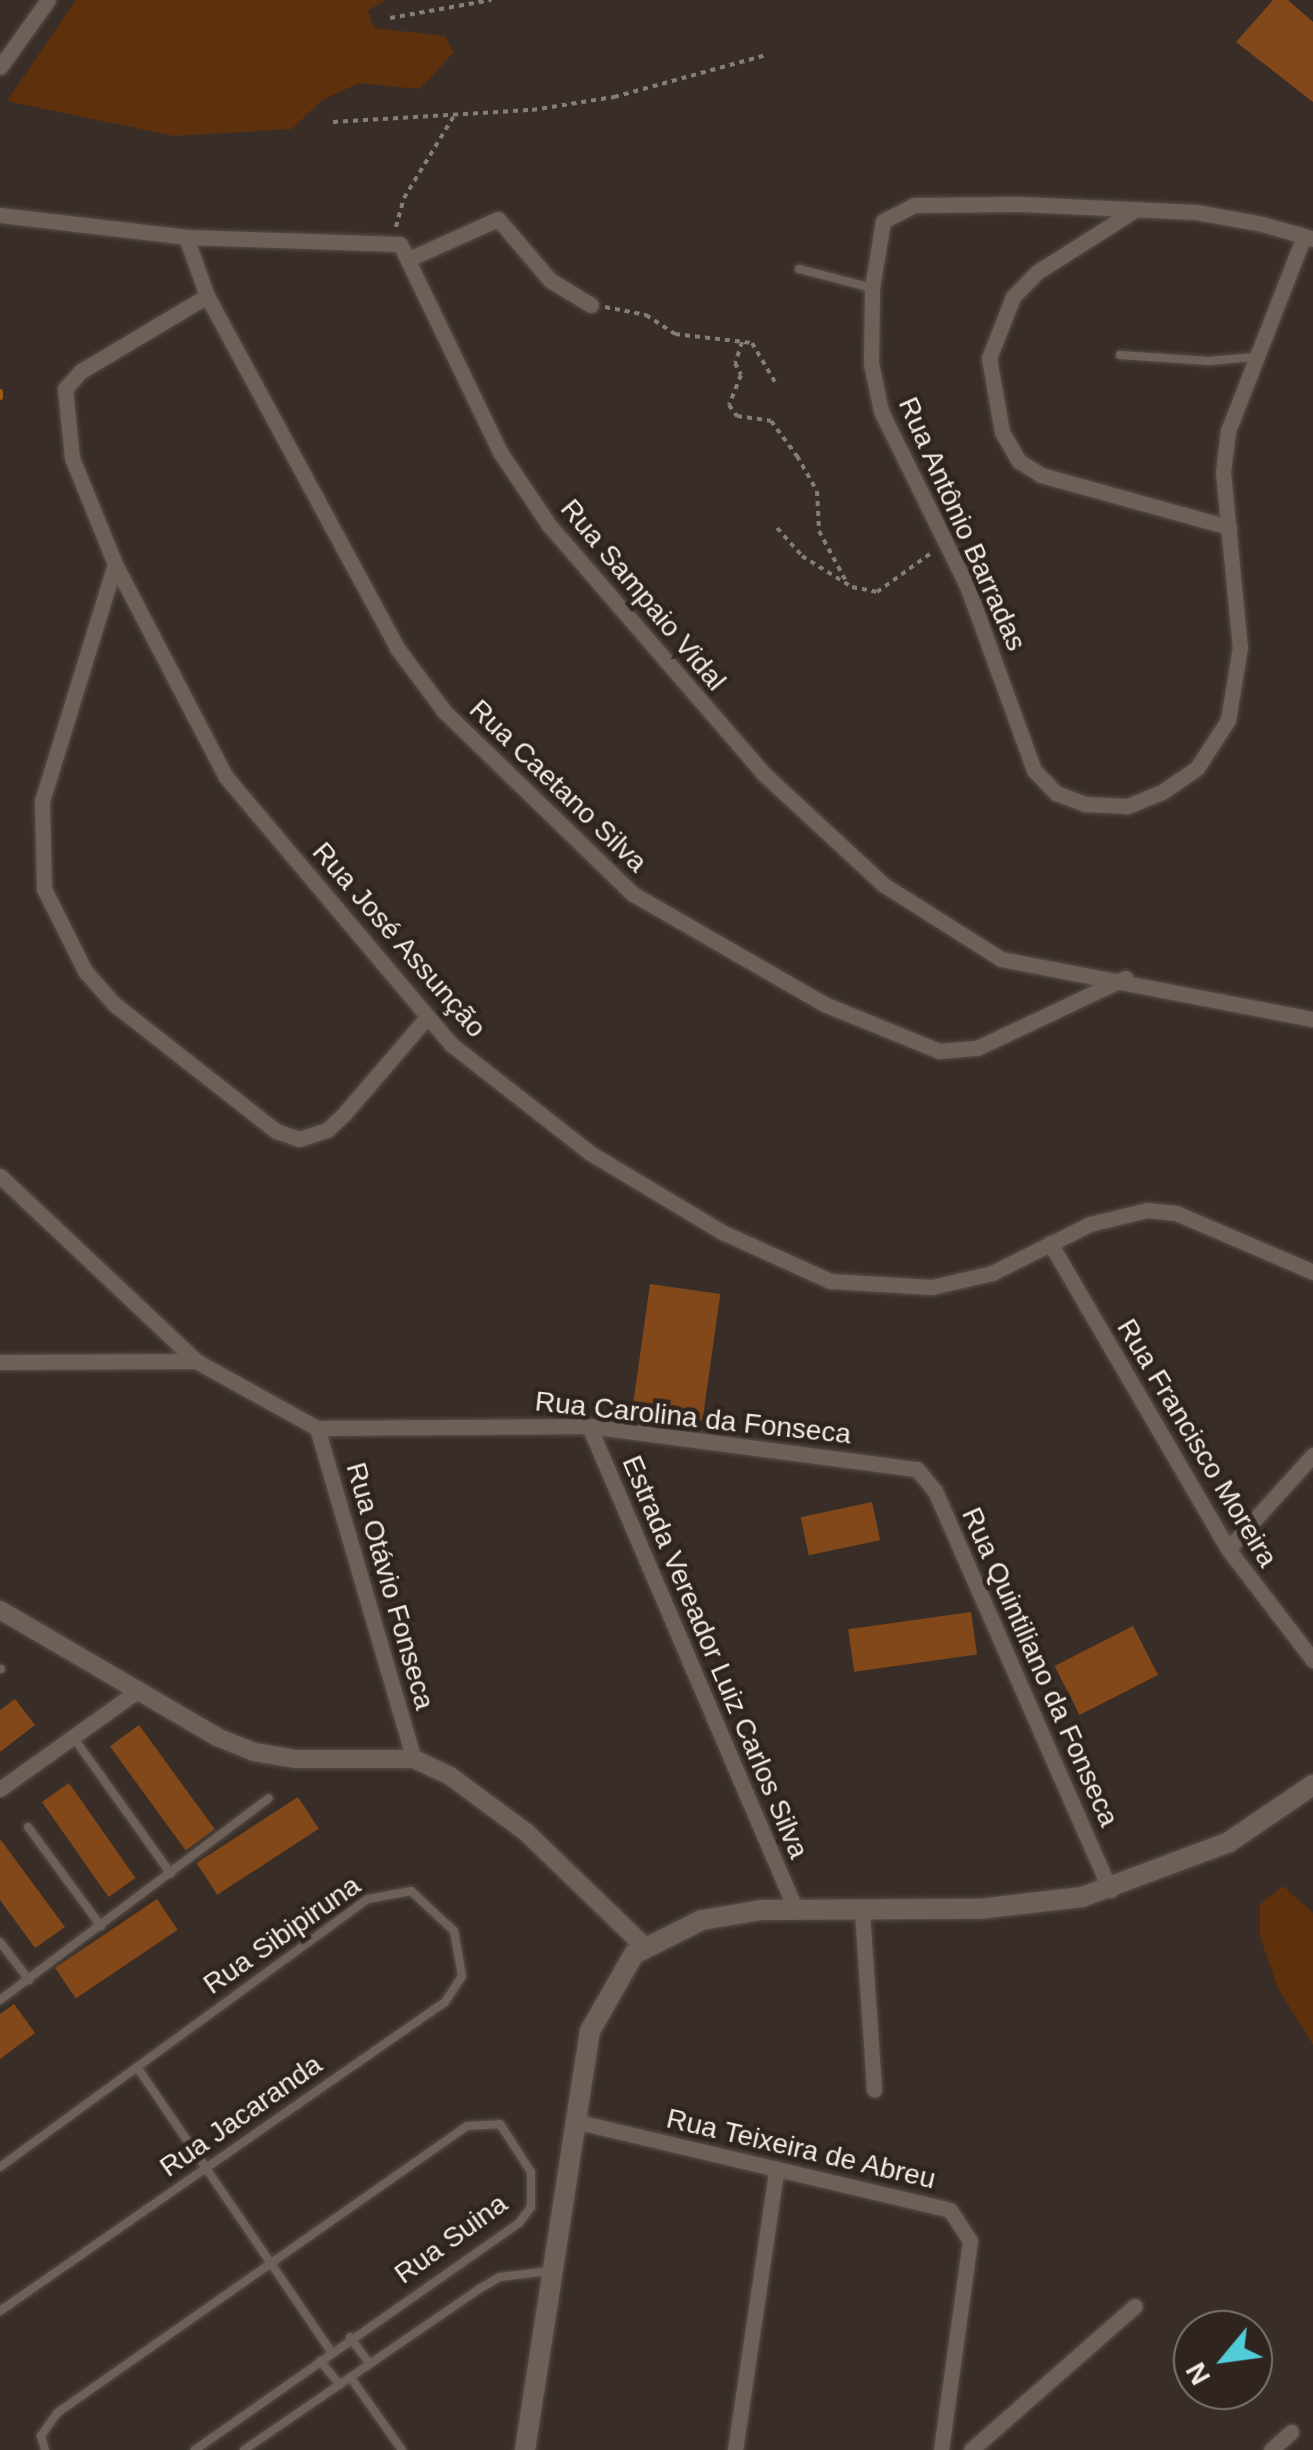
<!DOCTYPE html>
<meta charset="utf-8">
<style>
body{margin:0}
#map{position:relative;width:1313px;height:2450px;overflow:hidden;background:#392e27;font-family:Helvetica,sans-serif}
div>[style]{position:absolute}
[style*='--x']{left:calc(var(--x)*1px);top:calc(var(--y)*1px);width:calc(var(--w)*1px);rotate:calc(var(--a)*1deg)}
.green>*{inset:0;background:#5e310c}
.stream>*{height:6px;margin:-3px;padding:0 3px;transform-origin:3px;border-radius:3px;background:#a05614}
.building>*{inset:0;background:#82481a;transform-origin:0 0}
.path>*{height:4px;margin-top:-2px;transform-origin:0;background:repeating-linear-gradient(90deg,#877d77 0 5px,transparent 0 10px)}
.roads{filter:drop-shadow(0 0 2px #574d48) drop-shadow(0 0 2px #574d48)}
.service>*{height:8px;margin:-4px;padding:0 4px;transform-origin:4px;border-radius:4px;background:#6d6058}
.minor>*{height:15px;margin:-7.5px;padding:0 7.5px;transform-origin:7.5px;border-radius:7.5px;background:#6d6058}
.tertiary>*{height:18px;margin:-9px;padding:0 9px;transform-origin:9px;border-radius:9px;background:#6d6058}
.secondary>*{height:20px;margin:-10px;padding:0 10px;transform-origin:10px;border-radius:10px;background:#6d6058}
span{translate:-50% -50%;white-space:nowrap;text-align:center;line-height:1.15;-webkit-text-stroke:9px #2f251e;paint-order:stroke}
.street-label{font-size:28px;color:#f2eae6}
.north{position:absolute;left:1173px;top:2310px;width:100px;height:100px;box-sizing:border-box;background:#2f251e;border:2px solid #7d746e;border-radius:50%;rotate:241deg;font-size:28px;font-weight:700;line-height:40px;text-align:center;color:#f2eae6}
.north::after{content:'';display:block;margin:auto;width:35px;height:45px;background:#52cbd8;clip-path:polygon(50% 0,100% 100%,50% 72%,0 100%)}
</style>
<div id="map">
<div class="green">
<div style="clip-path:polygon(76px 0,385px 0,368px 11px,374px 28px,444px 36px,454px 52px,420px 89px,359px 83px,322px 100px,292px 129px,174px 136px,7px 101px)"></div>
<div style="clip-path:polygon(1283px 1886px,1313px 1913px,1313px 2045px,1278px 1988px,1260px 1936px,1260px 1904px)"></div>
</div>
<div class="stream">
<div style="--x:0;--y:392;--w:5;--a:90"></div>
</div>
<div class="building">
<div style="clip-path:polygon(1273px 0,1288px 0,1313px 22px,1313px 102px,1236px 42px)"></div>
<div style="left:650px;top:1284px;width:71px;height:132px;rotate:8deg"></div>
<div style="left:872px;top:1502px;width:39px;height:73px;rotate:78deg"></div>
<div style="left:971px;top:1612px;width:43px;height:124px;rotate:82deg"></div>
<div style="left:1133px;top:1626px;width:55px;height:88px;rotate:63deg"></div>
<div style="clip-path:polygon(15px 1699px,35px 1725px,0 1752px,0 1710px)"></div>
<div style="left:139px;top:1725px;width:129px;height:36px;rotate:54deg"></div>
<div style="left:69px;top:1783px;width:116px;height:33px;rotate:55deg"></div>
<div style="left:298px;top:1797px;width:38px;height:121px;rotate:57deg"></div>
<div style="clip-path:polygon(0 1839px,65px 1927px,35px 1948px,0 1900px)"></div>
<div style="left:157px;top:1899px;width:37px;height:123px;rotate:56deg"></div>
<div style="clip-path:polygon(14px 2004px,35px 2033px,0 2059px,0 2014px)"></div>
</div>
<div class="path">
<div style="--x:390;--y:18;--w:103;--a:-10.1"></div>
<div style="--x:333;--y:122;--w:199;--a:-3.5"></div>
<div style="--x:532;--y:110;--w:83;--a:-9"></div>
<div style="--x:614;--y:97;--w:159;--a:-15.4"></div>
<div style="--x:396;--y:227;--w:30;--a:-75"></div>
<div style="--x:404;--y:198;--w:98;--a:-58.7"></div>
<div style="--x:605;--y:307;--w:42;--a:11"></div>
<div style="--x:646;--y:315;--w:35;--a:33"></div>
<div style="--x:675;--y:334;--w:78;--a:6.7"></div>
<div style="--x:752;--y:343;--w:45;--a:59.5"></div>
<div style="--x:742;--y:342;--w:22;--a:108"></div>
<div style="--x:735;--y:363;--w:13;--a:63"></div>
<div style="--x:741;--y:375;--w:32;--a:112"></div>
<div style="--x:729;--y:405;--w:14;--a:54"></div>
<div style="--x:737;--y:416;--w:34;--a:8"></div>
<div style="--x:771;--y:421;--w:44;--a:53.4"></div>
<div style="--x:797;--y:456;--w:40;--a:60.3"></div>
<div style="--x:817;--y:491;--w:40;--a:87.1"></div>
<div style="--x:819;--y:531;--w:59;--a:61.7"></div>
<div style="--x:777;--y:528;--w:38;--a:48"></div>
<div style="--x:802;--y:556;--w:59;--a:31.8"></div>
<div style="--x:852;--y:587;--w:25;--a:11"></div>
<div style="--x:877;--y:592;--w:67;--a:-35.8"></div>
</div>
<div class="roads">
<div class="service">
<div style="--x:799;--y:269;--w:75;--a:14.6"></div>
<div style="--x:1120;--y:355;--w:89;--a:3.9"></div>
<div style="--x:1209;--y:361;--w:46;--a:-5"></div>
<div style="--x:0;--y:1669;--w:1;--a:0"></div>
<div style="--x:73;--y:1737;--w:168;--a:54.4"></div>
<div style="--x:28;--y:1827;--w:123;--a:53.6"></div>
<div style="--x:0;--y:1942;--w:48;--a:52.7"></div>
<div style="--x:0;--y:2000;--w:336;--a:-36.9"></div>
<div style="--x:137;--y:2067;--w:344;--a:55.7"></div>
<div style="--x:0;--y:2167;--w:455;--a:-36.1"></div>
<div style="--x:368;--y:1899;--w:44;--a:-10.5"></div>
<div style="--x:411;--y:1891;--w:59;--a:42.9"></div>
<div style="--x:454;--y:1931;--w:46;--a:79.9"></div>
<div style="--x:462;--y:1976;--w:31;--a:123"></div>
<div style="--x:445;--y:2002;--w:542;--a:145.22"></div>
<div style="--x:350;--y:2337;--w:32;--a:54"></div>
<div style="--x:320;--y:2361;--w:31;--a:50"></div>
<div style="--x:351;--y:2378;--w:88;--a:54.7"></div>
<div style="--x:45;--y:2450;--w:15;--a:-106"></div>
<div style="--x:41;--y:2436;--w:28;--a:-55"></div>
<div style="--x:57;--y:2413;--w:500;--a:-34.99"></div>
<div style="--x:467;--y:2126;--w:33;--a:-3"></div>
<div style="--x:500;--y:2124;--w:57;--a:57.1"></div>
<div style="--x:531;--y:2172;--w:35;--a:90"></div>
<div style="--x:531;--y:2207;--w:20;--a:127"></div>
<div style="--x:519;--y:2223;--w:396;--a:145"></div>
<div style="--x:244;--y:2450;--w:285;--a:-34.4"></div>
<div style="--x:479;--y:2289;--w:24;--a:-30"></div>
<div style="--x:500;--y:2277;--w:50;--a:-6.8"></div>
</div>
<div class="minor">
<div style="--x:0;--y:67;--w:82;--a:-54.4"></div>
<div style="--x:1132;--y:212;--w:112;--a:147.7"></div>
<div style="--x:1037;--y:272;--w:35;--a:134"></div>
<div style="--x:1013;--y:297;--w:66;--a:111.5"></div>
<div style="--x:989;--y:358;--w:75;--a:80"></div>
<div style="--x:1002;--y:432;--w:34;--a:60"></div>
<div style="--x:1019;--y:461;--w:26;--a:32"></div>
<div style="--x:1041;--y:475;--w:195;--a:15.5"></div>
<div style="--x:0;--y:215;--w:187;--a:6.7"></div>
<div style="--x:186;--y:237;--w:214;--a:1.9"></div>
<div style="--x:400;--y:244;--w:231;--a:64.3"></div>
<div style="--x:500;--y:452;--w:88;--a:56.1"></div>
<div style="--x:549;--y:525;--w:328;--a:49.2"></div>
<div style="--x:763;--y:773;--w:165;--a:42.8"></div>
<div style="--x:884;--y:885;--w:138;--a:32.3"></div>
<div style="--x:1001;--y:959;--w:318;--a:10.9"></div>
<div style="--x:1304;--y:236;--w:209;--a:111.3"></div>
<div style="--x:1228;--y:431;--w:41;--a:97"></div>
<div style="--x:1223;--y:472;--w:176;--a:84.5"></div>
<div style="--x:1240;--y:647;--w:74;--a:99.3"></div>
<div style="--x:1228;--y:720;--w:57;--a:122.9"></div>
<div style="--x:1197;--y:768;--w:42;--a:145.6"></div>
<div style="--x:1162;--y:792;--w:38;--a:158"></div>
<div style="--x:1127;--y:806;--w:42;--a:-177.3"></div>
<div style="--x:1085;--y:804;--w:31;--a:-159"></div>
<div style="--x:1056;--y:793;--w:32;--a:-134"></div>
<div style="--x:1034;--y:770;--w:196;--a:-110"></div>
<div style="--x:967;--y:586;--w:195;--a:-116.2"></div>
<div style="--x:881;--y:411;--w:49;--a:-101.8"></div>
<div style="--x:871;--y:363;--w:75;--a:-89.2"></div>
<div style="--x:872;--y:288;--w:68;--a:-80.7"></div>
<div style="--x:883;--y:221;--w:36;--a:-27"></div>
<div style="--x:915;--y:205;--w:105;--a:-0.5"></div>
<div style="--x:1020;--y:204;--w:176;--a:2.6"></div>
<div style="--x:1196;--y:212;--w:67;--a:10.3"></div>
<div style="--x:1262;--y:224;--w:44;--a:15.9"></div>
<div style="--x:1304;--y:236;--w:9;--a:18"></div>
<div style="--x:186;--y:237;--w:63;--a:70.4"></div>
<div style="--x:207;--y:296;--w:400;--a:61.6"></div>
<div style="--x:397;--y:648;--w:79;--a:53.3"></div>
<div style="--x:444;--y:711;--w:263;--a:44.1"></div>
<div style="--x:633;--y:894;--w:220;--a:29.9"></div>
<div style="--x:824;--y:1004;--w:124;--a:22.2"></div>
<div style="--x:939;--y:1051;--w:38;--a:-5"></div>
<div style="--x:977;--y:1048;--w:164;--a:-25.3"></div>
<div style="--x:411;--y:258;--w:95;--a:-24.1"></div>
<div style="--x:498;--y:219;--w:80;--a:49.6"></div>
<div style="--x:550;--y:280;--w:48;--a:31.4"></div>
<div style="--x:207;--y:296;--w:147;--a:149.2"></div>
<div style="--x:81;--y:371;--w:24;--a:132"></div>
<div style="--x:65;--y:389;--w:69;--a:84.2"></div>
<div style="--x:72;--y:458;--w:114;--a:67.9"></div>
<div style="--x:115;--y:564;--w:240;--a:62.5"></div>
<div style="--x:226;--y:777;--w:351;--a:49.9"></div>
<div style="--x:452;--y:1045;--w:175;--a:38"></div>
<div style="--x:590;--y:1153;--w:154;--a:30.9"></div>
<div style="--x:722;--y:1232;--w:119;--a:24.4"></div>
<div style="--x:830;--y:1281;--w:102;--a:3.4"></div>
<div style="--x:932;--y:1287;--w:62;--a:-13.1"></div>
<div style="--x:992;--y:1273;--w:110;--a:-26.6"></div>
<div style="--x:1090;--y:1224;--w:59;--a:-13.8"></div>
<div style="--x:1147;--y:1210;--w:29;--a:6"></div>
<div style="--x:1176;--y:1213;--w:149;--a:23.3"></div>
<div style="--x:115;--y:564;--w:248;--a:107.1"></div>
<div style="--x:42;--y:801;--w:88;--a:88.7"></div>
<div style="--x:44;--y:889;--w:92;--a:63.4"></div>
<div style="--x:85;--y:971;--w:44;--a:48.7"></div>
<div style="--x:114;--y:1004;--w:206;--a:38.1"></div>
<div style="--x:276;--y:1131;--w:24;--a:19"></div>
<div style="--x:299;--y:1139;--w:29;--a:-18"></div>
<div style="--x:327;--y:1130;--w:23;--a:-43"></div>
<div style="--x:344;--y:1114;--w:128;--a:-49.4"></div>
<div style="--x:0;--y:1176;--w:270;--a:43.3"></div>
<div style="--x:1050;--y:1243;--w:354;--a:59.8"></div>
<div style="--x:1228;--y:1549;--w:140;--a:52.6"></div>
<div style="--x:0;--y:1362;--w:196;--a:-0.3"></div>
<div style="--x:196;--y:1361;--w:138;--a:29"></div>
<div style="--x:317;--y:1428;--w:272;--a:-0.4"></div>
<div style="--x:589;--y:1426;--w:331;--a:7.5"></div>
<div style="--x:917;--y:1469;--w:28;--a:51"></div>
<div style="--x:935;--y:1491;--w:436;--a:66.3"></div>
<div style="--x:589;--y:1426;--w:524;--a:66.86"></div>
<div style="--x:317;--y:1428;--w:345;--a:73.7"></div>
<div style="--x:1228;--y:1549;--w:127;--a:-47.9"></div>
<div style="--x:0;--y:1789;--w:171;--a:-35.5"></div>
<div style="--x:862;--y:1912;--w:178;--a:86.1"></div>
<div style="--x:574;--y:2121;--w:386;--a:13.3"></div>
<div style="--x:950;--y:2210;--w:37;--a:57"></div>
<div style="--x:970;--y:2241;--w:211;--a:97.9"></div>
<div style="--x:735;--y:2450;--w:282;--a:-81.6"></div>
<div style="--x:971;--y:2450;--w:218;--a:-41.3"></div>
<div style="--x:1271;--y:2450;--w:27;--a:-42"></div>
</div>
<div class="tertiary">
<div style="--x:0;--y:1610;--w:251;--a:30.3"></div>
<div style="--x:217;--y:1737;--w:40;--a:22"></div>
<div style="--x:254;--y:1752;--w:43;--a:9.5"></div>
<div style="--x:296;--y:1759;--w:118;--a:0"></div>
<div style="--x:414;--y:1759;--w:40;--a:25"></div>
<div style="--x:450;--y:1776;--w:96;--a:36.5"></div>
<div style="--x:527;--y:1833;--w:163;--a:44"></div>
</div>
<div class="secondary">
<div style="--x:525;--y:2450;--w:424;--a:-81.2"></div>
<div style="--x:590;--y:2031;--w:89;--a:-60.3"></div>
<div style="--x:634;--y:1954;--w:76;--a:-26.6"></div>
<div style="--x:702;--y:1920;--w:60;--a:-9.6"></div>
<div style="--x:761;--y:1910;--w:218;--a:-0.3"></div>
<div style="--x:979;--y:1909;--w:104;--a:-6.6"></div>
<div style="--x:1082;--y:1897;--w:157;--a:-20.5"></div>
<div style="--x:1229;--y:1842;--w:102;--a:-34.2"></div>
</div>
</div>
<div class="street-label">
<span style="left:962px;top:524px;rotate:66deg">Rua Antônio Barradas</span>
<span style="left:643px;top:595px;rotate:50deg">Rua Sampaio Vidal</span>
<span style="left:558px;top:786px;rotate:44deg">Rua Caetano Silva</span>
<span style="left:399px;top:940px;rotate:49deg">Rua José Assunção</span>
<span style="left:693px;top:1418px;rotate:6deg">Rua Carolina da Fonseca</span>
<span style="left:1197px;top:1443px;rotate:59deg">Rua Francisco Moreira</span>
<span style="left:390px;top:1586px;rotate:74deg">Rua Otávio Fonseca</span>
<span style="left:715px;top:1657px;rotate:67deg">Estrada Vereador Luiz Carlos Silva</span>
<span style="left:1040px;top:1667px;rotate:66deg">Rua Quintiliano da Fonseca</span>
<span style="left:282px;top:1935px;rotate:-35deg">Rua Sibipiruna</span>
<span style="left:241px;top:2116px;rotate:-35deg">Rua Jacaranda</span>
<span style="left:801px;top:2149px;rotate:13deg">Rua Teixeira de Abreu</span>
<span style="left:451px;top:2239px;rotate:-36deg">Rua Suina</span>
</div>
<div class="north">N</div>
</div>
